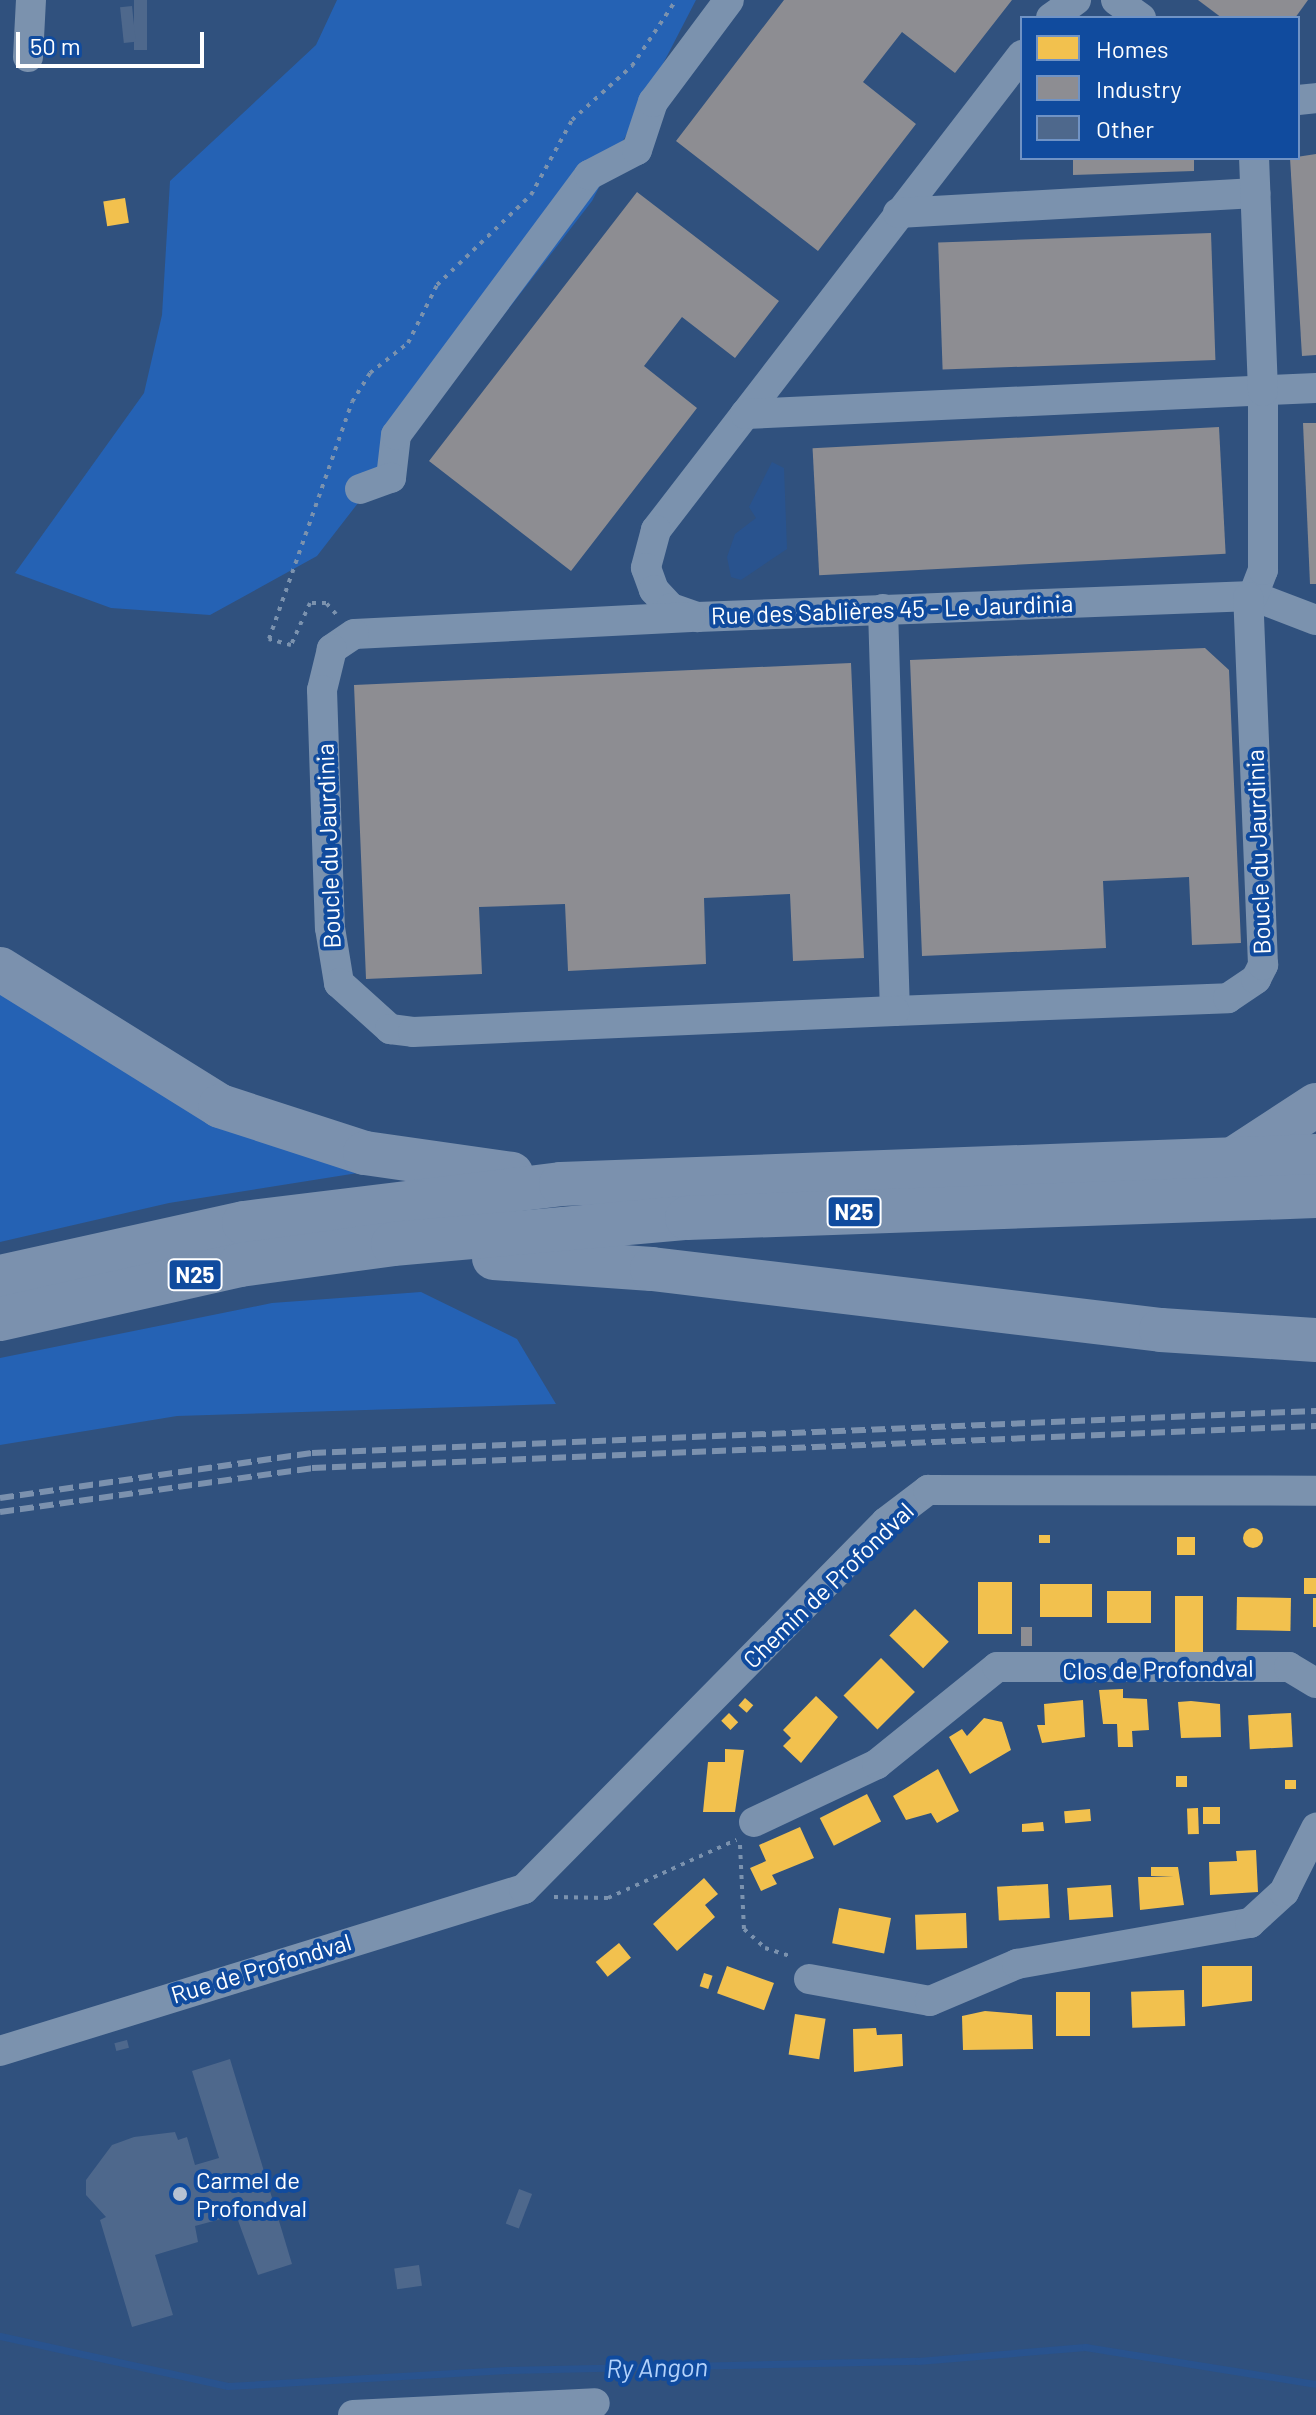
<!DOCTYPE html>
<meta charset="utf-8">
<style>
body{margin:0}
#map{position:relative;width:1316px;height:2415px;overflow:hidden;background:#30517e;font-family:Barlow,sans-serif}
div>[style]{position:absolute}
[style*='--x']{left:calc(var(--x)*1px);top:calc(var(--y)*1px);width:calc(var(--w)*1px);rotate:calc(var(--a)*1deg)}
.green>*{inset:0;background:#2562b4}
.water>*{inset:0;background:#29538e}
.homes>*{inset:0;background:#f2c14e;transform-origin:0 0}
.round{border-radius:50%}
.industry>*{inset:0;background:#8d8d92;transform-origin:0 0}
.stream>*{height:7px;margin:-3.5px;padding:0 3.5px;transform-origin:3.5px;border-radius:3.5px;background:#29538e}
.building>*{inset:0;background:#4e688c;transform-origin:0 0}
.path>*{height:4px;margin-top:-2px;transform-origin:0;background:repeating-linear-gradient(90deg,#7b92ae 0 4px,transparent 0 10px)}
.minor>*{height:30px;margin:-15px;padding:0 15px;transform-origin:15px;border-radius:15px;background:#7b92ae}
.highway>*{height:44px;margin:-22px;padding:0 22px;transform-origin:22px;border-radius:22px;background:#7b91ae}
.rail>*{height:6px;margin-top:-3px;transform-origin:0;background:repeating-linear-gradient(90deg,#7b91ae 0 14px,transparent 0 20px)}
.dots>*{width:22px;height:22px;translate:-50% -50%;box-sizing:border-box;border:4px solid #104b9e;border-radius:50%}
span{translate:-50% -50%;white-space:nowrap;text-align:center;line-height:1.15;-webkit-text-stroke:8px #104b9e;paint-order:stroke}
.shield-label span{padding:2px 6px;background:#104b9e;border:2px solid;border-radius:6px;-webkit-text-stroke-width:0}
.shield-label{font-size:22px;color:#fff;font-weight:700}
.street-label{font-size:24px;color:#fff}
.poi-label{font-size:24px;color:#fff}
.left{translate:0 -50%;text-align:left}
.water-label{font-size:26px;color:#b3d2fb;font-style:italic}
.legend{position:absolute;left:1020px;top:16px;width:280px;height:144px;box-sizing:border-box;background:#104b9e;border:2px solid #7093c5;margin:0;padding:10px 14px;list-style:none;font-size:24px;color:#fff}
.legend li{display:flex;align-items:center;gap:16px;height:40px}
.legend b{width:40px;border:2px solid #7093c5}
.scale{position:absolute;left:16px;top:32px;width:188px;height:36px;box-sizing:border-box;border:4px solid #fff;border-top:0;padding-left:10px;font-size:24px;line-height:28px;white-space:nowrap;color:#fff;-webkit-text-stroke:6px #104b9e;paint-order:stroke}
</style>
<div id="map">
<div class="green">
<div style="clip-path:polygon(337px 0,696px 0,592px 201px,317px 556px,210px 615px,111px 608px,15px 573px,144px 393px,162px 315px,170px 181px,316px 45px)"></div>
<div style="clip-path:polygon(0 993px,364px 1172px,169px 1203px,0 1242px)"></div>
<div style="clip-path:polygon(421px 1292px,517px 1339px,556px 1404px,177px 1416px,0 1445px,0 1358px,272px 1303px)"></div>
</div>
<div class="water">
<div style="clip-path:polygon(772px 462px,784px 468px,787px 549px,741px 580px,731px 577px,727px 557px,735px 534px,756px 518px,749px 507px)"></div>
</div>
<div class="homes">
<div style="left:125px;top:198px;width:25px;height:22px;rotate:81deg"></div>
<div class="round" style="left:1243px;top:1528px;width:20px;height:20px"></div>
<div style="left:1039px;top:1535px;width:11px;height:8px"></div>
<div style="left:1177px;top:1537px;width:18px;height:18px"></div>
<div style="left:1304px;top:1578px;width:12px;height:16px"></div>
<div style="left:978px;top:1582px;width:34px;height:52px"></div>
<div style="left:1040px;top:1584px;width:52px;height:33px"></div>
<div style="left:1107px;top:1591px;width:44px;height:32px"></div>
<div style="left:1175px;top:1596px;width:28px;height:56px"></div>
<div style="left:1237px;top:1597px;width:54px;height:33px;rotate:1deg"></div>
<div style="left:1313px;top:1598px;width:3px;height:29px"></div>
<div style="left:915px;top:1609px;width:47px;height:37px;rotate:44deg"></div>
<div style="left:881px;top:1658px;width:48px;height:53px;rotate:45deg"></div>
<div style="clip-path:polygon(1123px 1689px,1123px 1698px,1147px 1699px,1149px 1730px,1132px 1731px,1133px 1747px,1118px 1747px,1117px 1724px,1103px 1724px,1099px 1690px)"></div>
<div style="clip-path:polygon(816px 1696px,838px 1717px,801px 1763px,783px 1746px,791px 1738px,783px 1730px)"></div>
<div style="left:745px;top:1698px;width:11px;height:10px;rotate:41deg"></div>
<div style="clip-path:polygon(1083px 1700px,1085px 1737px,1042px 1743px,1037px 1725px,1045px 1725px,1044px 1704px)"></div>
<div style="clip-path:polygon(1191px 1701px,1220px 1704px,1221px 1737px,1181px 1738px,1178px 1702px)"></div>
<div style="left:729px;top:1713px;width:13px;height:11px;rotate:45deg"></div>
<div style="left:1291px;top:1713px;width:34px;height:43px;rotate:87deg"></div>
<div style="clip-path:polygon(984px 1718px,1002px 1722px,1011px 1750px,970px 1774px,949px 1737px,962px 1729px,967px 1736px)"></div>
<div style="clip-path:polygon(725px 1749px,744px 1750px,735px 1812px,703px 1812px,708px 1762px,725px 1762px)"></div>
<div style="clip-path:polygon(938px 1769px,959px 1811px,937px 1823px,931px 1813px,906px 1820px,893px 1796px)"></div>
<div style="left:1176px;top:1776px;width:11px;height:11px"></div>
<div style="left:1285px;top:1780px;width:11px;height:9px"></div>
<div style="left:867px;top:1794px;width:31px;height:53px;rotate:63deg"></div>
<div style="left:1203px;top:1807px;width:17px;height:17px"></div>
<div style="left:1198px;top:1808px;width:26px;height:11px;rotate:88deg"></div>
<div style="left:1090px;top:1809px;width:12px;height:26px;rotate:85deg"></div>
<div style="clip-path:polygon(1043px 1822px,1044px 1831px,1022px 1832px,1022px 1824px)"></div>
<div style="clip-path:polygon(800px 1827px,814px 1858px,772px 1875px,777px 1884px,761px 1891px,750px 1868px,766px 1861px,759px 1845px)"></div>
<div style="clip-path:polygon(1256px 1850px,1258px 1892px,1210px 1895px,1209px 1862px,1237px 1861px,1236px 1851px)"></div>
<div style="clip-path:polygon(1151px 1867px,1178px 1867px,1184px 1905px,1140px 1910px,1138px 1877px,1174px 1877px,1151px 1876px)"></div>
<div style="clip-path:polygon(704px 1878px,718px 1894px,705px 1905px,715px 1917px,677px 1951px,653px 1924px)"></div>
<div style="left:1048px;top:1884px;width:34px;height:51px;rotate:87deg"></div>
<div style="left:1111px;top:1885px;width:32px;height:44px;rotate:86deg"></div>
<div style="left:839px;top:1908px;width:53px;height:36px;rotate:11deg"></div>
<div style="left:966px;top:1913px;width:35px;height:51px;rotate:88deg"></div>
<div style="left:619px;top:1943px;width:19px;height:30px;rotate:51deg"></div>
<div style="left:727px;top:1966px;width:50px;height:29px;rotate:20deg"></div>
<div style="clip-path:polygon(1202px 1966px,1252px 1966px,1252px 2001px,1202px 2007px)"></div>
<div style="left:704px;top:1973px;width:9px;height:14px;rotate:18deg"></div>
<div style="left:1184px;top:1990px;width:36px;height:53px;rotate:88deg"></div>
<div style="left:1090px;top:1992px;width:44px;height:34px;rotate:90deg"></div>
<div style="clip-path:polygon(985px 2011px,1032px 2015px,1033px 2049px,963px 2050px,962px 2016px)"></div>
<div style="left:795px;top:2014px;width:31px;height:41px;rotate:9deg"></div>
<div style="clip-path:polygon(876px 2028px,877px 2035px,902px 2034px,903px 2066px,854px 2072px,853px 2029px)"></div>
</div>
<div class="industry">
<div style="clip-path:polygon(784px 0,1012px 0,955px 73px,902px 32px,863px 82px,916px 124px,818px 251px,676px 141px)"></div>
<div style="clip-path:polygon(1198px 0,1308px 0,1295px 18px,1222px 18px)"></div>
<div style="clip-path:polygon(1316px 154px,1316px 355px,1302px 356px,1290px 158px)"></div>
<div style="clip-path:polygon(1073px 158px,1194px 158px,1194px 171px,1073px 175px)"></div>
<div style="clip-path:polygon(637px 192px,779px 301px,735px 358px,682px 317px,644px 366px,697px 408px,571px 571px,429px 461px)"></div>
<div style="left:1211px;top:233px;width:127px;height:273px;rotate:88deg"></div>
<div style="clip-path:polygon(1303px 423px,1316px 423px,1316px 584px,1310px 584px)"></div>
<div style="left:1219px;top:427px;width:127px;height:407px;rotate:87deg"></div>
<div style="clip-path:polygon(1205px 648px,1229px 670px,1241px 943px,1192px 945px,1189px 877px,1103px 881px,1106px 948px,922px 956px,910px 660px)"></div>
<div style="clip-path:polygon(851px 663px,864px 958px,793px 961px,790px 894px,704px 898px,706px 964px,568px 971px,565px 904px,479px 907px,482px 974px,366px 979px,354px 685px)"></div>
<div style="left:1021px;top:1627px;width:11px;height:19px"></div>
</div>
<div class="stream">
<div style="--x:0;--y:2336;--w:233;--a:12.4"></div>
<div style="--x:228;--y:2386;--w:279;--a:-3.3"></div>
<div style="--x:507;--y:2370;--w:411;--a:-1.3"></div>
<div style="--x:918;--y:2361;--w:168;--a:-4.8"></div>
<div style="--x:1085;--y:2347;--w:234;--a:9.1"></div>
</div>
<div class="building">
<div style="left:134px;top:0;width:13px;height:50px"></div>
<div style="left:132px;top:6px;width:36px;height:12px;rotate:84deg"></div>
<div style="left:127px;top:2040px;width:8px;height:13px;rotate:76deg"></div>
<div style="clip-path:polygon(230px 2059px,292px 2264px,258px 2275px,236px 2215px,195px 2226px,198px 2242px,155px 2255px,173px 2315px,132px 2327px,100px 2220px,106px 2217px,86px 2195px,86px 2180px,112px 2145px,134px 2137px,175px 2132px,178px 2140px,187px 2137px,195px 2165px,219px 2158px,192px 2071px)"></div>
<div style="left:519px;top:2189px;width:14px;height:37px;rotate:21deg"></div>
<div style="left:419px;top:2265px;width:21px;height:25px;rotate:82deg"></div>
</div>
<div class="path">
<div style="--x:336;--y:614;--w:15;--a:-132"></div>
<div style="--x:326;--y:603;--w:16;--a:180"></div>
<div style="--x:310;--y:603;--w:46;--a:114.3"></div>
<div style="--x:291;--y:645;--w:23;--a:-165"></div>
<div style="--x:269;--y:639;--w:251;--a:-70.7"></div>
<div style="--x:352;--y:402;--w:34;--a:-58"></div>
<div style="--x:370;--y:373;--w:48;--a:-38.3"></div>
<div style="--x:408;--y:343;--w:65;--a:-63.4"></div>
<div style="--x:437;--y:285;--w:130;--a:-43.8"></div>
<div style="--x:531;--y:195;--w:85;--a:-61.3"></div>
<div style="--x:572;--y:120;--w:81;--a:-42"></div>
<div style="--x:632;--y:66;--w:79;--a:-56.3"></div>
<div style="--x:740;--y:1845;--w:84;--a:87.3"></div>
<div style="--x:744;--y:1929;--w:28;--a:42"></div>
<div style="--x:765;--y:1948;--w:29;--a:18"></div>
<div style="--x:554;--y:1897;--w:54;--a:1.1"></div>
<div style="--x:608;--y:1898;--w:141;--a:-24.4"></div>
</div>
<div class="minor">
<div style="--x:1116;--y:0;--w:31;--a:36"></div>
<div style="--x:1051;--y:18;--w:31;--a:-36"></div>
<div style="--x:1022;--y:55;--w:600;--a:127.62"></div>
<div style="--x:656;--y:530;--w:39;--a:105"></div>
<div style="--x:646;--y:568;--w:23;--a:70"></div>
<div style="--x:654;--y:590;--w:25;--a:47"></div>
<div style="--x:671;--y:608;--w:28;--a:19"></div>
<div style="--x:697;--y:617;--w:556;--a:-2.16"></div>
<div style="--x:1253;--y:596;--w:67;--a:20.9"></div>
<div style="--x:28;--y:57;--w:57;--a:-87"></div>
<div style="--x:1298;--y:100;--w:18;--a:-6"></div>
<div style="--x:898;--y:213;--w:358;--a:-3.2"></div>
<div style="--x:745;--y:414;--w:572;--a:-2.61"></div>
<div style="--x:391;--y:478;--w:43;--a:-83.4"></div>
<div style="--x:396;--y:435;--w:324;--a:-53.4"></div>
<div style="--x:589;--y:175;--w:54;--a:-27.5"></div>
<div style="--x:637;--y:150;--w:51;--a:-71.6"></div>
<div style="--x:653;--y:102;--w:127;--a:-53.3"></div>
<div style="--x:360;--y:489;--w:33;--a:-20"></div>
<div style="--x:1253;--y:596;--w:28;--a:-69"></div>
<div style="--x:1263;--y:570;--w:179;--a:-90"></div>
<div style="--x:1263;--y:391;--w:233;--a:-92.2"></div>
<div style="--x:883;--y:609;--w:402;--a:88.3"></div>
<div style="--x:895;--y:1011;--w:333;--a:-2.2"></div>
<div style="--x:1228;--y:998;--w:34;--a:-34"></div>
<div style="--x:1256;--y:979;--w:16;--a:-63"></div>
<div style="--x:1263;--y:965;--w:368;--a:-92.3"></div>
<div style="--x:691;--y:617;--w:337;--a:177.1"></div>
<div style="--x:354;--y:634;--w:27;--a:146"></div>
<div style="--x:332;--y:649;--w:42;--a:103.7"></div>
<div style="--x:322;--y:690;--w:238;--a:88.1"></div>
<div style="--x:330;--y:928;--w:56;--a:80.7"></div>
<div style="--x:339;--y:983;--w:69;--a:42"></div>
<div style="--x:390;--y:1029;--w:23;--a:7"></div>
<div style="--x:413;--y:1032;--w:482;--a:-2.5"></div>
<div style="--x:754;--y:1822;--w:136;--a:-25.2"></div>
<div style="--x:877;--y:1764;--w:154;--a:-38.9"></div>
<div style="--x:997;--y:1667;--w:292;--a:0"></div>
<div style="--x:1289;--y:1667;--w:31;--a:31"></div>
<div style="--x:809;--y:1979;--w:123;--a:10.3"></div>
<div style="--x:930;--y:2001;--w:95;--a:-23"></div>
<div style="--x:1017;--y:1964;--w:237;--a:-10"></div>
<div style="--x:1250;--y:1923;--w:46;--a:-42.4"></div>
<div style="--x:1284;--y:1892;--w:72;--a:-63.4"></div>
<div style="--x:0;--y:2051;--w:548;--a:-17.18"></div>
<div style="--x:524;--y:1889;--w:515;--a:-45.39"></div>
<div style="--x:886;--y:1522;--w:53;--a:-37.3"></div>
<div style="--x:928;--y:1490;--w:388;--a:0.1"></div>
<div style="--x:353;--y:2415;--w:242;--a:-2.8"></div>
</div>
<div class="highway">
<div style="--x:0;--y:969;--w:259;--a:31.9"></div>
<div style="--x:220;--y:1106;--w:152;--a:18"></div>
<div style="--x:365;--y:1153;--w:148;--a:8.1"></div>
<div style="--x:1235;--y:1158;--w:97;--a:-33.2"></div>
<div style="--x:494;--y:1258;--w:158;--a:4"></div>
<div style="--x:652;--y:1269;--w:513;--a:6.83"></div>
<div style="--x:1161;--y:1330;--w:155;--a:3.7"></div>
<div style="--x:0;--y:1277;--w:250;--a:-12.5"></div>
<div style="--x:244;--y:1223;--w:319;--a:-7"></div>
<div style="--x:561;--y:1184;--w:756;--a:-2.12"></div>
<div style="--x:0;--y:1319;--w:246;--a:-12.7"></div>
<div style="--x:240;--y:1265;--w:154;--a:-7.8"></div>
<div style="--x:393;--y:1244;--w:295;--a:-5.1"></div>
<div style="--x:687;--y:1218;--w:629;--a:-2"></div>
</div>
<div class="rail">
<div style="--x:0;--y:1498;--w:315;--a:-8.2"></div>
<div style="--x:312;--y:1453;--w:1005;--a:-2.4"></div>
<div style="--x:0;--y:1512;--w:315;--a:-8"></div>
<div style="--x:312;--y:1468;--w:1005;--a:-2.4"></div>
</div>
<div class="dots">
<div style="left:180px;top:2194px;background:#b7c2d2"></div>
</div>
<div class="shield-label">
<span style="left:854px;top:1212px">N25</span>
<span style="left:195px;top:1275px">N25</span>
</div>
<div class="street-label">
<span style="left:892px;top:609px;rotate:-2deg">Rue des Sablières 45 - Le Jaurdinia</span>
<span style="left:328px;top:846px;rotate:-92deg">Boucle du Jaurdinia</span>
<span style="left:1258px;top:852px;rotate:-92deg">Boucle du Jaurdinia</span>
<span style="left:828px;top:1585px;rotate:-44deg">Chemin de Profondval</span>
<span style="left:1158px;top:1669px;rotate:-1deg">Clos de Profondval</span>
<span style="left:261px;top:1968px;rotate:-17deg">Rue de Profondval</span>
</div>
<div class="poi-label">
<span class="left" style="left:196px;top:2194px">Carmel de<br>Profondval</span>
</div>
<div class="water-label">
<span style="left:657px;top:2367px;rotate:-1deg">Ry Angon</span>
</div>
<ul class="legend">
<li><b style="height:22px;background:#f2c14e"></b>Homes</li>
<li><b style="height:22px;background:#8d8d92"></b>Industry</li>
<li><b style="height:22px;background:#4e688c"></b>Other</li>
</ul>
<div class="scale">50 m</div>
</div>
